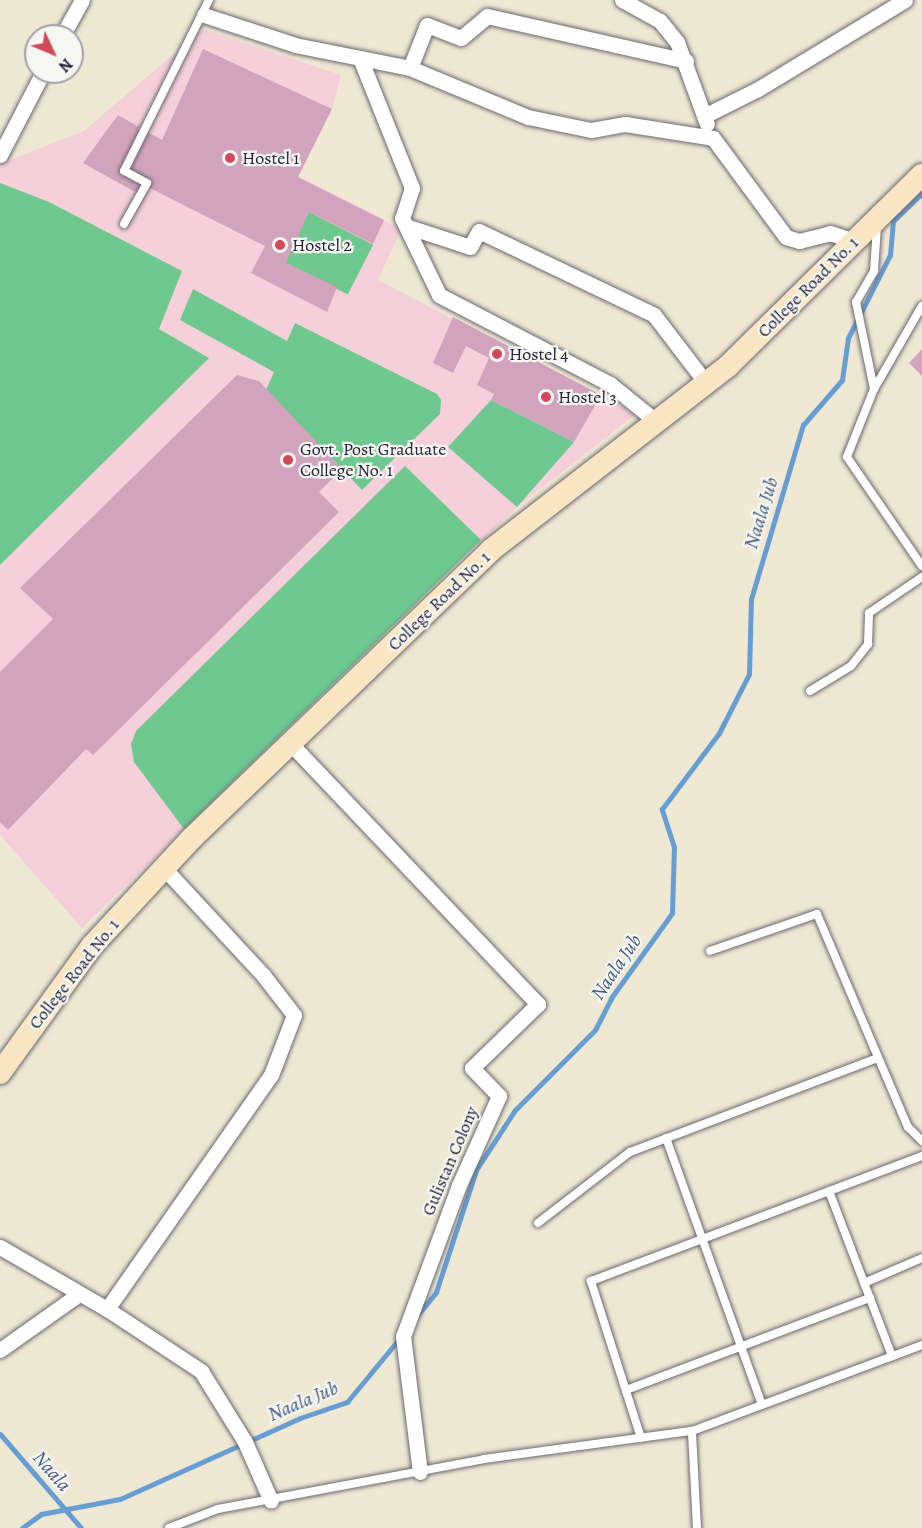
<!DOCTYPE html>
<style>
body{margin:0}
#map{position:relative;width:922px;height:1528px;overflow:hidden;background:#efe9d4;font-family:Alegreya,serif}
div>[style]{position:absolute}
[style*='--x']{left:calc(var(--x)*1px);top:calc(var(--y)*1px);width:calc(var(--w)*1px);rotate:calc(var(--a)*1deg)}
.built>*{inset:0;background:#f5cfd9}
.green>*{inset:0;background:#6ec88f;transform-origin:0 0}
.stream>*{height:5px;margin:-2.5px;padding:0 2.5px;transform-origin:2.5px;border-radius:2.5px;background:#689dd4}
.building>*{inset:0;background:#d2a3bd}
.roads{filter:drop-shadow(0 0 2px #6a6871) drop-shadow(0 0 2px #6a6871)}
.lane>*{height:8px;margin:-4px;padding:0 4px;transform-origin:4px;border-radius:4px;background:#fff}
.street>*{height:15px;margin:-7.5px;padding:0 7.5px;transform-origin:7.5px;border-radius:7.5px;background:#fff}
.secondary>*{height:22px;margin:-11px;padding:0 11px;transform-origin:11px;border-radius:11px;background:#fbe6c4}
.dots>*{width:16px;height:16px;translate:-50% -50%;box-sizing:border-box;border:3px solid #f6f6f2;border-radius:50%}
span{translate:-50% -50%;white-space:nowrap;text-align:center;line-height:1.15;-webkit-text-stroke:4.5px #f6f6f2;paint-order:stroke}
.poi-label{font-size:18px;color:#22223b}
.left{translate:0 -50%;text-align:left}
.street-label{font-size:18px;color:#22223b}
.water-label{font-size:20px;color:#425980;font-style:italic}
.north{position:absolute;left:24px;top:24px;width:60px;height:60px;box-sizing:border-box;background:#f6f6f2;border:2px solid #a1a1a9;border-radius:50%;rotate:134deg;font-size:16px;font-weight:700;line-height:24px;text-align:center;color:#22223b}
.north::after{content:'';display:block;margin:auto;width:21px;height:27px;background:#d1495b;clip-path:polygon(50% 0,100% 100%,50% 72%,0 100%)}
</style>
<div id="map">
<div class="built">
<div style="clip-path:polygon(203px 29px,341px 75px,332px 109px,298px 177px,401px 229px,378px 280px,636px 414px,517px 507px,82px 928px,0 835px,0 164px,84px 131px)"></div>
</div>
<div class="green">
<div style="clip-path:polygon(0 183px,49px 202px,182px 271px,159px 329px,209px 358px,0 565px)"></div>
<div style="left:309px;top:212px;width:72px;height:56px;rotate:27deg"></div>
<div style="clip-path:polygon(193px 289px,287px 341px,295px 323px,437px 394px,441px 400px,440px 414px,362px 490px,266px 390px,274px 372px,180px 320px)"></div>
<div style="clip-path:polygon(491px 400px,574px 442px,517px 507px,448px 447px)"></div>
<div style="clip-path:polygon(405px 466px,481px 540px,184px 829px,134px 762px,131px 744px,136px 731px)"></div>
</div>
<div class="stream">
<div style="--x:416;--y:1317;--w:32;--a:-51"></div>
<div style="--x:436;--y:1292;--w:128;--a:-71.8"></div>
<div style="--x:476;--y:1170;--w:72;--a:-57"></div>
<div style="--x:515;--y:1110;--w:113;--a:-45"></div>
<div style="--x:595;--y:1030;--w:36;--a:-63"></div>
<div style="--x:611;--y:998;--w:105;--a:-54.3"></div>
<div style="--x:672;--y:913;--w:66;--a:-88.3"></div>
<div style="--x:674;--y:847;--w:40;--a:-108"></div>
<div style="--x:662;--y:809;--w:95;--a:-53.1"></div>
<div style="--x:719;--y:733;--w:66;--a:-63"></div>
<div style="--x:749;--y:674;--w:75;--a:-88.5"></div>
<div style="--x:751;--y:599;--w:182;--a:-73.4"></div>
<div style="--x:803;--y:425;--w:60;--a:-49.1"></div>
<div style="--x:842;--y:380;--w:42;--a:-81.9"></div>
<div style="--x:848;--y:338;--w:93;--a:-63.2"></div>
<div style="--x:890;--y:255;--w:34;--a:-85"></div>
<div style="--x:893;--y:221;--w:40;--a:-44"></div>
<div style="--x:0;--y:1434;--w:124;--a:49.2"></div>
<div style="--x:22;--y:1528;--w:24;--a:-36"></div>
<div style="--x:41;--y:1514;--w:80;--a:-10.8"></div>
<div style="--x:120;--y:1499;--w:197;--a:-24.2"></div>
<div style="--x:300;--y:1418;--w:50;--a:-18.8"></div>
<div style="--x:347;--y:1402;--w:82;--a:-50.5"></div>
</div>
<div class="building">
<div style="clip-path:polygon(203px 49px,332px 109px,298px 177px,384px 220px,373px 244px,309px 212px,286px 263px,337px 287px,327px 312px,251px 273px,265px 246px,142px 184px,137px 193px,83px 163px,118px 115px,162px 140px)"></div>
<div style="clip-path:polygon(453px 317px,601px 395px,574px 442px,491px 400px,494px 394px,477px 385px,489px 358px,466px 346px,453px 373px,433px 363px)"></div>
<div style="clip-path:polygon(922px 349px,922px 376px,909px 363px)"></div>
<div style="clip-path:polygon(237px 375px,259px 381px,342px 469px,319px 492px,339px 512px,93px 755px,86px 749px,8px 830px,0 822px,0 672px,53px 619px,20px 588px)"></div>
</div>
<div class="roads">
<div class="lane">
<div style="--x:124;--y:224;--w:47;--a:-60.7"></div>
<div style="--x:147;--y:183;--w:26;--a:-152"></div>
<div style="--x:124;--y:171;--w:191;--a:-63.6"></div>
<div style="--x:877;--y:226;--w:45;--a:93.8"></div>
<div style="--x:874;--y:271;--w:36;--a:120"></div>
<div style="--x:856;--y:302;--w:89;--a:78.3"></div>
<div style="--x:874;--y:389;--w:73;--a:111.7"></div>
<div style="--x:847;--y:457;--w:132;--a:55.5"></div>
<div style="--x:874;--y:389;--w:96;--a:-60"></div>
<div style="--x:810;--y:691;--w:48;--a:-31.4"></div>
<div style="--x:851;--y:666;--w:28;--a:-52"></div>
<div style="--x:868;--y:644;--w:31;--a:-88"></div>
<div style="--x:869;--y:613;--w:64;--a:-34.2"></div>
<div style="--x:710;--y:951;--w:113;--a:-19.1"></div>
<div style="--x:817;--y:914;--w:232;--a:66.9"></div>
<div style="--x:908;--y:1127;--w:20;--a:45"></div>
<div style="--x:666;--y:1138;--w:283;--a:70.2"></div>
<div style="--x:829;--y:1191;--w:177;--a:69.1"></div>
<div style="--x:538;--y:1223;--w:116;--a:-37.7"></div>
<div style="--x:630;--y:1152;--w:265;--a:-20.8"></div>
<div style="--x:864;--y:1283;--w:63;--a:-23.3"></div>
<div style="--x:626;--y:1390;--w:261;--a:-20.7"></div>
<div style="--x:641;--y:1438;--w:165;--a:-107.7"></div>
<div style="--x:591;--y:1281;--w:354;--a:-20.7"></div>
<div style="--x:169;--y:1528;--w:53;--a:-21.2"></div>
<div style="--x:218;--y:1509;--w:271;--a:-10.6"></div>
<div style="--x:484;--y:1459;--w:210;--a:-7.7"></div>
<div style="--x:697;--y:1528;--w:97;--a:-93"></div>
<div style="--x:692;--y:1431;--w:246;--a:-20.5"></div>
</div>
<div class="street">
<div style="--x:622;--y:0;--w:43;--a:28.9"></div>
<div style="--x:660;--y:21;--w:27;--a:51"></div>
<div style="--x:677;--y:42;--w:87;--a:69.9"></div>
<div style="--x:204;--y:15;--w:96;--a:18.2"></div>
<div style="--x:295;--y:45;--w:117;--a:11.3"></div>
<div style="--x:410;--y:68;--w:128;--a:22.6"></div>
<div style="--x:528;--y:117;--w:64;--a:11.7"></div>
<div style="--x:591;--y:130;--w:35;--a:-10"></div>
<div style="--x:625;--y:124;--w:89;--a:9"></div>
<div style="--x:713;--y:138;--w:123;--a:53.6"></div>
<div style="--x:786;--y:237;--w:14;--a:17"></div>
<div style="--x:799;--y:241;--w:32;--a:-14"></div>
<div style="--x:830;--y:233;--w:26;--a:18"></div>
<div style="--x:62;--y:36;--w:41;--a:-60.9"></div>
<div style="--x:360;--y:58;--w:140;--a:68.2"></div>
<div style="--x:412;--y:188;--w:32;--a:108"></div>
<div style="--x:402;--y:218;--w:85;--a:64.3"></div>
<div style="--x:439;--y:295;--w:193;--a:27.5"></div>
<div style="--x:610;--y:384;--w:60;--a:39"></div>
<div style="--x:410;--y:68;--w:46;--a:-68.4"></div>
<div style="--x:427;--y:25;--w:36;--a:21"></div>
<div style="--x:461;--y:38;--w:34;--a:-40"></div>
<div style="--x:487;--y:16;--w:204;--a:12.7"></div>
<div style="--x:704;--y:116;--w:60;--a:-26.6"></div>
<div style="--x:758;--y:89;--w:172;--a:-31.2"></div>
<div style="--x:0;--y:155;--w:93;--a:-62.6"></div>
<div style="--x:406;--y:226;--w:67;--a:18.2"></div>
<div style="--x:470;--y:247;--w:18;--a:-61"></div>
<div style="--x:479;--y:231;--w:194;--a:25.6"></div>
<div style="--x:654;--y:315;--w:86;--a:52.6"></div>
<div style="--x:291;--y:744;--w:359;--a:46.5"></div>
<div style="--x:538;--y:1004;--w:92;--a:135.9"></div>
<div style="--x:472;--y:1068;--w:39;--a:46"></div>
<div style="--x:499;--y:1096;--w:98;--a:114.2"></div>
<div style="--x:459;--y:1185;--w:161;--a:110.3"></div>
<div style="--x:403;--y:1336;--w:137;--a:82.9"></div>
<div style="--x:0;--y:1247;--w:124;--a:30.1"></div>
<div style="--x:107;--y:1309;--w:113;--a:33.4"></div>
<div style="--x:201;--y:1371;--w:84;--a:58.2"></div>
<div style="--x:245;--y:1442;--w:64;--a:66.2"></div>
<div style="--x:107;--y:1309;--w:286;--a:-55"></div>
<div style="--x:271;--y:1075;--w:64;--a:-69"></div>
<div style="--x:294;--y:1015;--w:51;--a:-127.8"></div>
<div style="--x:263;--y:975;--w:146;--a:-132.8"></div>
<div style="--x:0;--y:1350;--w:97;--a:-35.3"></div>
</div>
<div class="secondary">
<div style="--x:0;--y:1073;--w:157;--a:-54.1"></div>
<div style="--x:92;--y:946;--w:146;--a:-47.2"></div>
<div style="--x:191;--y:839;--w:417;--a:-43.9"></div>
<div style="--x:491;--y:550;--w:300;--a:-37.8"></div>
<div style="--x:728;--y:366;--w:272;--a:-44.6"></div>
</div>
</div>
<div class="dots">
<div style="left:230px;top:158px;background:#d1495b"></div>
<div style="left:280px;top:245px;background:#d1495b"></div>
<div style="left:497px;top:354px;background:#d1495b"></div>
<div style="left:546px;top:397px;background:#d1495b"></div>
<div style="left:288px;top:460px;background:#d1495b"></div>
</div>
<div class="poi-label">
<span class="left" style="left:242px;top:158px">Hostel 1</span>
<span class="left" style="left:292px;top:245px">Hostel 2</span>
<span class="left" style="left:509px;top:354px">Hostel 4</span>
<span class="left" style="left:558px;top:397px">Hostel 3</span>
<span class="left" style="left:300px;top:460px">Govt. Post Graduate<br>College No. 1</span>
</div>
<div class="street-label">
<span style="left:808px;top:287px;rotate:-45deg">College Road No. 1</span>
<span style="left:439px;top:601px;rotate:-44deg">College Road No. 1</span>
<span style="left:74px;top:974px;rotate:-52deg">College Road No. 1</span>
<span style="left:450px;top:1161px;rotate:-67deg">Gulistan Colony</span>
</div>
<div class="water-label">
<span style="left:761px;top:513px;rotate:-73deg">Naala Jub</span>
<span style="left:616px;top:967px;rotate:-56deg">Naala Jub</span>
<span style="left:303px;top:1401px;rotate:-23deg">Naala Jub</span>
<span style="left:52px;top:1471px;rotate:49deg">Naala</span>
</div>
<div class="north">N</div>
</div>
